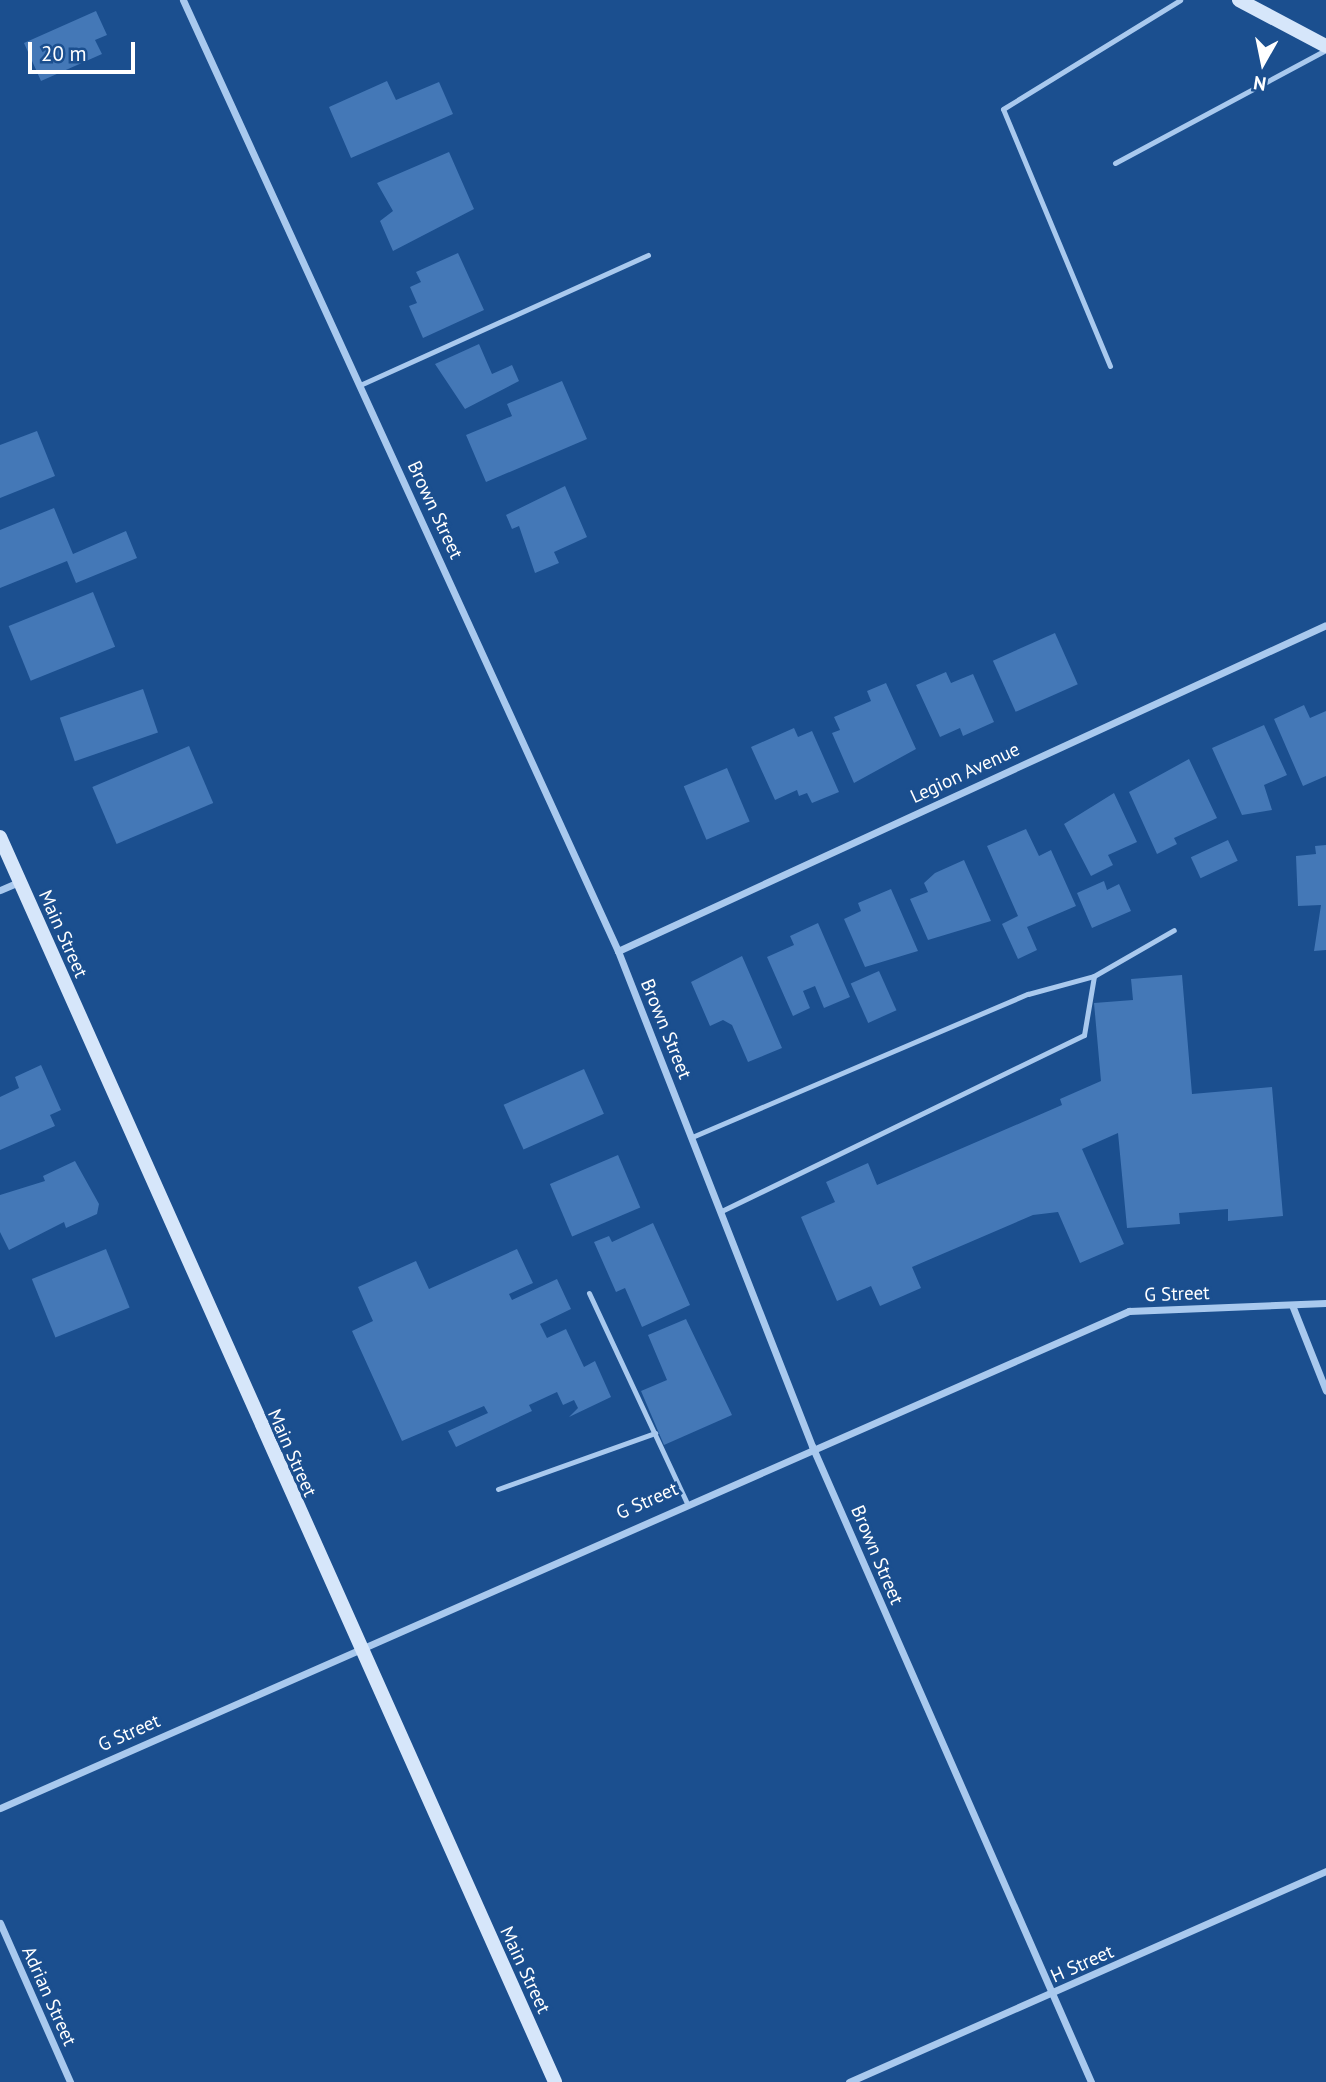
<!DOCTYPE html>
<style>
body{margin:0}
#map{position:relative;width:1326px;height:2082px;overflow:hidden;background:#1b4f8f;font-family:"PT Sans",sans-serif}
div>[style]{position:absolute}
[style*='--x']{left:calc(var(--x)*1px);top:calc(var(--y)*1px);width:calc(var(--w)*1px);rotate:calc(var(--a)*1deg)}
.building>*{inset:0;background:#4478b7;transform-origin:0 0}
.lane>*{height:5px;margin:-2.5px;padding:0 2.5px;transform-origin:2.5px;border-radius:2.5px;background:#a9c9ee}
.street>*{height:7px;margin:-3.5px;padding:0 3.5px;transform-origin:3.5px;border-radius:3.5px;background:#a9c9ee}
.secondary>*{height:14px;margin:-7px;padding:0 7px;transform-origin:7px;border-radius:7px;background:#d6e6fa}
span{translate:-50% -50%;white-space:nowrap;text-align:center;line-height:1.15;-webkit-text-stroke:6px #1b4f8f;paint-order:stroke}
.street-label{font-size:19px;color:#fff}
.north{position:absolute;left:1228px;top:28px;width:70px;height:70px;-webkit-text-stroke:5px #1b4f8f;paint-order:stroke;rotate:189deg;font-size:19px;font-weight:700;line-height:28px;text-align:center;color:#fff}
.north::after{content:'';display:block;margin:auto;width:24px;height:32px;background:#fff;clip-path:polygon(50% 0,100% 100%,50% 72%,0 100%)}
.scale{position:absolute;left:28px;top:42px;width:107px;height:32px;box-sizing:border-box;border:4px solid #fff;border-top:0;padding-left:9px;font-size:21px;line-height:24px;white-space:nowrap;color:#fff;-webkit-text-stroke:5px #1b4f8f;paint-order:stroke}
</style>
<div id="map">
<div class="building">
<div style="clip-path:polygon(96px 11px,107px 35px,95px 40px,102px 54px,41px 81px,24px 43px)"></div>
<div style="clip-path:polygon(387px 81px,396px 100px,439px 82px,453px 114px,351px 158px,329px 107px)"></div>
<div style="clip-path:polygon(449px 152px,474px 209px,393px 251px,380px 221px,393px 211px,377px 183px)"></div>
<div style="clip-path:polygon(458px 253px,484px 310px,423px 338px,409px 306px,417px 303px,410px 287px,421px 282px,416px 272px)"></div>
<div style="clip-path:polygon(479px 344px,492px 374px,512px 365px,519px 381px,465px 409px,435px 364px)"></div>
<div style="clip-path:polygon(562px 381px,587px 439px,486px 482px,466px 435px,512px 416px,507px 404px)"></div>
<div style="clip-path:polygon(37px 431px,55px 476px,0 498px,0 445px)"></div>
<div style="clip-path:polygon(565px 486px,587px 537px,554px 552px,559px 563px,535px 573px,519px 526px,512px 529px,506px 515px)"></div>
<div style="clip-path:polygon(54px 508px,73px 554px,126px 531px,137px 558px,76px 583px,67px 561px,0 588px,0 530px)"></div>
<div style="left:93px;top:592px;width:59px;height:91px;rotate:68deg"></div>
<div style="left:1055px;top:633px;width:56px;height:68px;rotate:66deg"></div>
<div style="clip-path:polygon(946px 672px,951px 683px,973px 674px,994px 722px,963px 736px,960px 728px,940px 737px,916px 685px)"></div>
<div style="clip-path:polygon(886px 683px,916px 749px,854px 783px,832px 733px,840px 730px,834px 717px,871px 701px,867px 691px)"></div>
<div style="left:143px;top:689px;width:46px;height:88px;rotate:71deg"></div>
<div style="clip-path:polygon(1304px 705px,1310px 718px,1326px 711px,1326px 776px,1303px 786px,1274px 719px)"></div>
<div style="clip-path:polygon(1264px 725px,1287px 775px,1264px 785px,1272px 810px,1242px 815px,1212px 748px)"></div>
<div style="clip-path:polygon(794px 728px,798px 737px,812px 731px,839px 792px,812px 803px,807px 793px,799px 796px,797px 790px,775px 800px,751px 747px)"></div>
<div style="left:189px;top:746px;width:62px;height:105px;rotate:67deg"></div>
<div style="clip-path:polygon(1189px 759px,1217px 818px,1174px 838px,1177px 844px,1157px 854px,1129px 792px)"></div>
<div style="left:727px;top:768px;width:58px;height:47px;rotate:67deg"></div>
<div style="clip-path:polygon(1114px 793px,1137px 842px,1108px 855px,1113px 865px,1091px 876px,1064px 824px)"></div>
<div style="clip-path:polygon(1026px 829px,1039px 856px,1051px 850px,1076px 906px,1027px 927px,1037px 950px,1018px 959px,1002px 924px,1018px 916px,987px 846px)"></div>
<div style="left:1228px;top:840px;width:23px;height:41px;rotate:65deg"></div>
<div style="clip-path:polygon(1326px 845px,1326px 950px,1314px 951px,1321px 905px,1298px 906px,1296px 856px,1316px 854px,1315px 846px)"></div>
<div style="clip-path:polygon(964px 860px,991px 921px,928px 940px,910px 899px,928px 892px,924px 883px,935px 873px)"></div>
<div style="clip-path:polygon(1104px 881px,1107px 890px,1119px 884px,1131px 911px,1092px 928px,1077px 893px)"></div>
<div style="clip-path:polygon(891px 889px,918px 951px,865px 967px,844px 919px,861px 911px,858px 903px)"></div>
<div style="clip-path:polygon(818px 923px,850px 997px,824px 1008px,815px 986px,803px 991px,810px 1008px,793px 1016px,767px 957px,794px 945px,790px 936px)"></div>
<div style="clip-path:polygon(742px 956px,782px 1048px,748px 1062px,732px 1025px,723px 1020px,710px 1026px,691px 982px)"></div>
<div style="left:879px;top:971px;width:43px;height:31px;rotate:66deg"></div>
<div style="clip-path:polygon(1182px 975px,1192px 1094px,1272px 1087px,1283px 1216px,1228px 1221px,1228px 1209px,1179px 1213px,1180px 1224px,1127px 1228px,1118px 1133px,1082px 1149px,1124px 1244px,1080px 1263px,1058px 1212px,1033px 1215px,912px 1267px,921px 1288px,880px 1306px,871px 1286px,837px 1301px,801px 1217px,835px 1202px,826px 1182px,868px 1163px,877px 1185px,1062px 1105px,1060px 1099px,1101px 1081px,1094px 1003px,1133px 1000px,1131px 979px)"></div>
<div style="clip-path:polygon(41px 1065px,61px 1110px,50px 1115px,55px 1126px,0 1150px,0 1097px,19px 1088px,15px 1077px)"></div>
<div style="left:584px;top:1069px;width:49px;height:88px;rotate:66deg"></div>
<div style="left:618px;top:1155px;width:57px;height:74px;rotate:67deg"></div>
<div style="clip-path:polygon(75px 1161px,99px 1204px,97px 1214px,66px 1228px,64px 1222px,9px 1250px,0 1232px,0 1195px,45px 1181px,43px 1176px)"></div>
<div style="clip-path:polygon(653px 1223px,690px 1305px,642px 1327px,625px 1288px,616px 1292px,594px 1242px,609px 1236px,612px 1242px)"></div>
<div style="left:106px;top:1249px;width:63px;height:80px;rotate:68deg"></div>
<div style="clip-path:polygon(517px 1249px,533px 1283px,509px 1294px,512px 1300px,557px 1279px,571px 1309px,540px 1324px,547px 1338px,566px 1329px,584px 1367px,595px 1361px,611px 1397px,569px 1417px,578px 1408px,574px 1400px,563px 1405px,557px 1392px,529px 1405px,532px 1411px,456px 1447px,448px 1431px,488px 1413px,484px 1406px,402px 1441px,352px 1331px,373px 1321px,358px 1287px,416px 1261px,429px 1289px)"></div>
<div style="clip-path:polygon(686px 1319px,732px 1415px,664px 1445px,641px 1391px,667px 1380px,648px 1335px)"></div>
</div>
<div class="lane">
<div style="--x:1115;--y:163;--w:239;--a:-28.2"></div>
<div style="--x:1110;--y:366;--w:278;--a:-112.6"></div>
<div style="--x:1003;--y:109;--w:208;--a:-31.6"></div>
<div style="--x:360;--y:385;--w:316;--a:-24.3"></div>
<div style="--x:1094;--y:976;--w:92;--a:-29.9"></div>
<div style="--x:692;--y:1137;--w:365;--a:-23.1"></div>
<div style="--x:1028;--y:994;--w:68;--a:-15.3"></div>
<div style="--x:1094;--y:976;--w:60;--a:99.6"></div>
<div style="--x:1084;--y:1035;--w:403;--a:154.1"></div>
<div style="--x:589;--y:1293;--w:230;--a:65"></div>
<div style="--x:498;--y:1489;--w:167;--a:-19.6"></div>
</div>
<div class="street">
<div style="--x:183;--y:0;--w:1046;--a:65.42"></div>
<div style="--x:618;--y:951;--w:532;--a:68.6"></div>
<div style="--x:812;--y:1446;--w:695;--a:66.31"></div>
<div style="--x:0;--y:890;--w:21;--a:-23"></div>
<div style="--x:618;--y:951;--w:779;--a:-24.72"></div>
<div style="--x:1292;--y:1305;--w:92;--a:68.4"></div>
<div style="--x:0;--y:1808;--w:1234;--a:-23.76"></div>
<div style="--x:1129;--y:1311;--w:197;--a:-2.3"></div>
<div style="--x:0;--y:1923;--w:174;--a:66.2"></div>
<div style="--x:849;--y:2082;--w:522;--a:-23.86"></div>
</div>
<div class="secondary">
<div style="--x:1239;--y:0;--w:98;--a:27.9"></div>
<div style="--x:0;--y:837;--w:1363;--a:65.97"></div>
</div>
<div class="street-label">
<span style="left:435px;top:510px;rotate:65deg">Brown Street</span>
<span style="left:965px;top:773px;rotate:-25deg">Legion Avenue</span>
<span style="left:63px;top:934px;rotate:66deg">Main Street</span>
<span style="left:666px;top:1029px;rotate:68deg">Brown Street</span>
<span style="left:1177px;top:1294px;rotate:-2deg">G Street</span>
<span style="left:292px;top:1453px;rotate:66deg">Main Street</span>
<span style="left:647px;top:1501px;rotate:-24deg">G Street</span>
<span style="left:877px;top:1555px;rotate:67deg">Brown Street</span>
<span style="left:129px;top:1733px;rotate:-24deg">G Street</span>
<span style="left:1082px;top:1964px;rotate:-24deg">H Street</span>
<span style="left:525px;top:1970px;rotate:65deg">Main Street</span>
<span style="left:49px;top:1996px;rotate:66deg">Adrian Street</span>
</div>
<div class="north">N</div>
<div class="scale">20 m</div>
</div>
